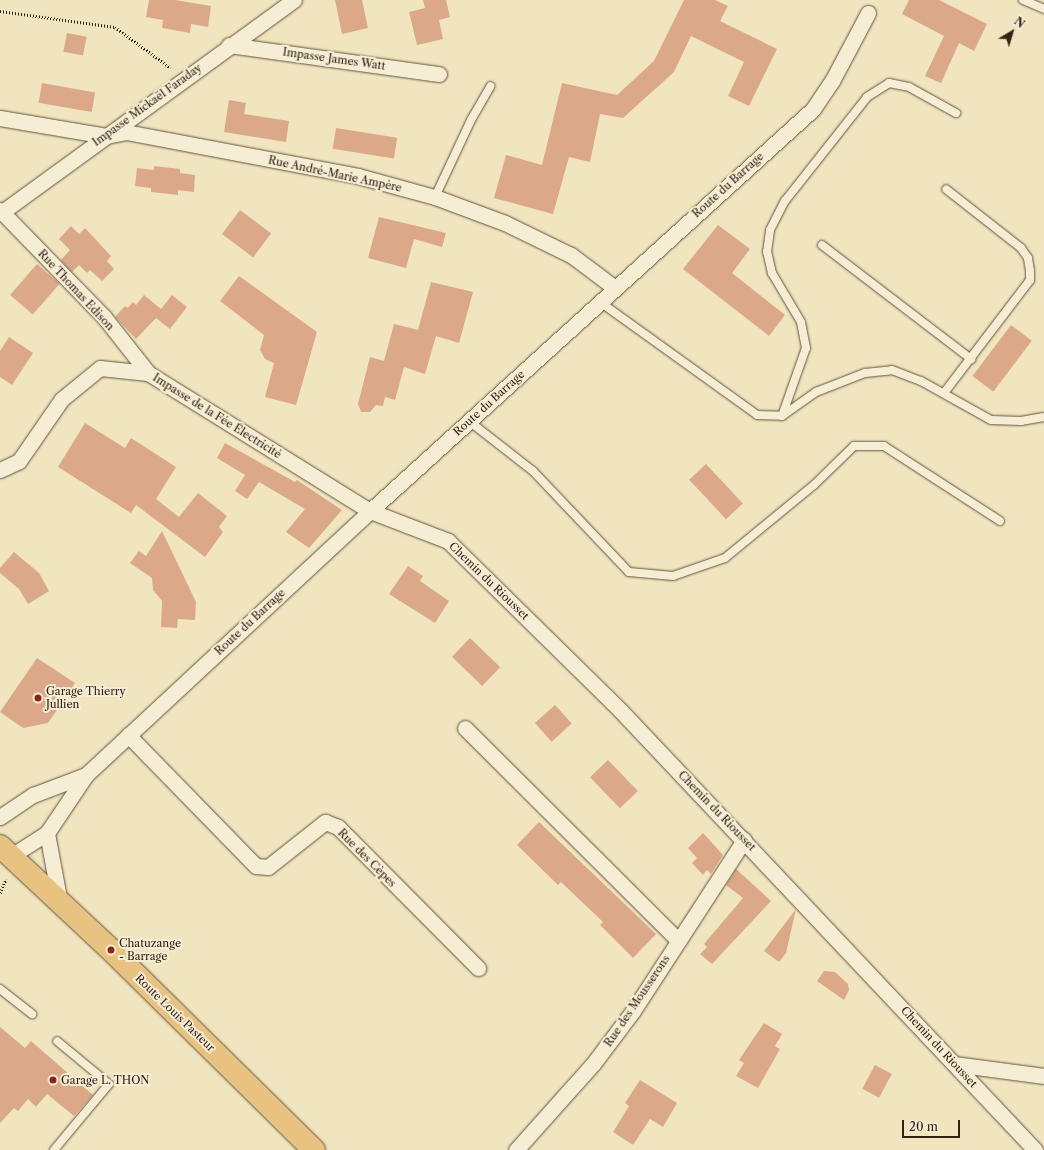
<!DOCTYPE html>
<meta charset="utf-8">
<style>
body{margin:0}
#map{position:relative;width:1044px;height:1150px;overflow:hidden;background:#f0e5bf;font-family:"Libre Caslon Text",serif}
div>[style]{position:absolute}
[style*='--x']{left:calc(var(--x)*1px);top:calc(var(--y)*1px);width:calc(var(--w)*1px);rotate:calc(var(--a)*1deg)}
.building>*{inset:0;background:#dba98a;transform-origin:0 0}
.path>*{height:2.5px;margin-top:-1.25px;transform-origin:0;background:repeating-linear-gradient(90deg,#352013 0 1px,transparent 0 3px)}
.roads{filter:drop-shadow(0 0 1px #64513e) drop-shadow(0 0 1px #64513e)}
.service>*{height:8px;margin:-4px;padding:0 4px;transform-origin:4px;border-radius:4px;background:#f5eed5}
.minor>*{height:15px;margin:-7.5px;padding:0 7.5px;transform-origin:7.5px;border-radius:7.5px;background:#f5eed5}
.primary>*{height:22px;margin:-11px;padding:0 11px;transform-origin:11px;border-radius:11px;background:#e8c280}
.dots>*{width:11px;height:11px;translate:-50% -50%;box-sizing:border-box;border:2px solid #f5eed5;border-radius:50%}
span{translate:-50% -50%;white-space:nowrap;text-align:center;line-height:1.15;-webkit-text-stroke:4px #f5eed5;paint-order:stroke}
.street-label{font-size:11px;color:#352013}
.poi-label{font-size:11px;color:#352013}
.left{translate:0 -50%;text-align:left}
.north{position:absolute;left:992px;top:12px;width:40px;height:40px;-webkit-text-stroke:3px #f5eed5;paint-order:stroke;rotate:38deg;font-size:11px;font-weight:700;line-height:16px;text-align:center;color:#352013}
.north::after{content:'';display:block;margin:auto;width:14px;height:18px;background:#352013;clip-path:polygon(50% 0,100% 100%,50% 72%,0 100%)}
.scale{position:absolute;left:902px;top:1120px;width:58px;height:18px;box-sizing:border-box;border:2px solid #352013;border-top:0;padding-left:5px;font-size:12px;line-height:14px;white-space:nowrap;color:#352013;-webkit-text-stroke:3px #f5eed5;paint-order:stroke}
</style>
<div id="map">
<div class="building">
<div style="clip-path:polygon(149px 0,175px 0,211px 6px,208px 27px,191px 24px,190px 33px,162px 28px,163px 20px,146px 17px)"></div>
<div style="clip-path:polygon(335px 0,362px 0,368px 28px,342px 34px)"></div>
<div style="clip-path:polygon(423px 0,446px 0,450px 17px,439px 20px,443px 39px,417px 45px,409px 12px,425px 8px)"></div>
<div style="clip-path:polygon(684px 0,715px 0,728px 6px,720px 21px,777px 49px,749px 106px,728px 96px,744px 62px,691px 36px,674px 72px,623px 118px,600px 114px,590px 162px,569px 157px,553px 214px,494px 198px,506px 155px,542px 165px,562px 83px,617px 95px,654px 61px)"></div>
<div style="clip-path:polygon(909px 0,939px 0,987px 24px,974px 51px,959px 43px,941px 83px,925px 76px,944px 36px,902px 14px)"></div>
<div style="left:67px;top:33px;width:20px;height:19px;rotate:11deg"></div>
<div style="left:42px;top:83px;width:54px;height:20px;rotate:10deg"></div>
<div style="clip-path:polygon(229px 100px,246px 103px,244px 114px,289px 121px,286px 142px,224px 132px)"></div>
<div style="left:336px;top:128px;width:62px;height:21px;rotate:9deg"></div>
<div style="clip-path:polygon(154px 166px,180px 169px,180px 173px,195px 175px,194px 192px,178px 190px,178px 195px,151px 192px,151px 188px,135px 186px,137px 168px,154px 170px)"></div>
<div style="left:240px;top:210px;width:39px;height:30px;rotate:37deg"></div>
<div style="clip-path:polygon(379px 217px,446px 233px,442px 247px,414px 239px,406px 268px,368px 258px)"></div>
<div style="clip-path:polygon(718px 225px,750px 249px,732px 273px,785px 315px,769px 336px,683px 269px)"></div>
<div style="clip-path:polygon(71px 226px,79px 234px,85px 228px,111px 256px,107px 261px,114px 269px,102px 281px,90px 270px,87px 273px,79px 265px,72px 272px,61px 260px,70px 250px,59px 239px)"></div>
<div style="left:37px;top:264px;width:30px;height:41px;rotate:41deg"></div>
<div style="clip-path:polygon(239px 276px,317px 332px,296px 405px,265px 397px,274px 363px,265px 359px,260px 350px,264px 335px,220px 301px)"></div>
<div style="clip-path:polygon(431px 282px,473px 292px,459px 343px,436px 336px,425px 374px,404px 367px,395px 400px,385px 397px,383px 406px,376px 405px,370px 412px,361px 412px,358px 404px,370px 357px,384px 361px,394px 324px,418px 330px)"></div>
<div style="clip-path:polygon(144px 295px,161px 309px,172px 295px,187px 307px,170px 329px,156px 318px,136px 339px,115px 317px,125px 306px,128px 308px,133px 302px,136px 305px)"></div>
<div style="left:1011px;top:325px;width:26px;height:64px;rotate:37deg"></div>
<div style="clip-path:polygon(9px 337px,33px 353px,12px 385px,0 377px,0 351px)"></div>
<div style="clip-path:polygon(85px 423px,125px 448px,131px 438px,176px 467px,156px 499px,179px 517px,198px 493px,227px 516px,219px 527px,223px 532px,205px 557px,136px 505px,131px 513px,58px 467px)"></div>
<div style="clip-path:polygon(225px 443px,295px 482px,297px 480px,342px 510px,309px 548px,286px 532px,305px 509px,259px 482px,247px 499px,235px 491px,245px 475px,217px 458px)"></div>
<div style="left:706px;top:464px;width:54px;height:23px;rotate:47deg"></div>
<div style="clip-path:polygon(162px 531px,196px 602px,195px 620px,178px 619px,177px 628px,161px 627px,162px 601px,153px 590px,152px 578px,130px 563px,139px 551px,146px 556px)"></div>
<div style="clip-path:polygon(14px 552px,39px 573px,49px 591px,28px 604px,19px 589px,0 573px,0 568px)"></div>
<div style="clip-path:polygon(408px 566px,423px 576px,420px 581px,449px 601px,435px 623px,389px 594px)"></div>
<div style="left:470px;top:638px;width:42px;height:26px;rotate:44deg"></div>
<div style="clip-path:polygon(37px 658px,75px 683px,48px 723px,23px 728px,0 712px)"></div>
<div style="left:555px;top:705px;width:25px;height:27px;rotate:48deg"></div>
<div style="left:608px;top:760px;width:43px;height:25px;rotate:46deg"></div>
<div style="clip-path:polygon(539px 822px,656px 934px,633px 958px,600px 925px,603px 922px,561px 882px,558px 885px,517px 845px)"></div>
<div style="clip-path:polygon(703px 833px,723px 855px,711px 874px,707px 870px,703px 875px,692px 863px,697px 858px,688px 848px)"></div>
<div style="clip-path:polygon(736px 869px,771px 901px,712px 964px,700px 954px,707px 947px,704px 944px,743px 898px,726px 885px)"></div>
<div style="clip-path:polygon(796px 909px,786px 953px,779px 962px,764px 951px)"></div>
<div style="clip-path:polygon(824px 971px,835px 972px,848px 984px,849px 990px,844px 1000px,817px 981px)"></div>
<div style="clip-path:polygon(764px 1023px,782px 1034px,775px 1046px,780px 1049px,758px 1088px,736px 1076px,744px 1063px,739px 1060px)"></div>
<div style="clip-path:polygon(0 1027px,25px 1048px,31px 1041px,93px 1095px,74px 1116px,47px 1094px,36px 1107px,28px 1099px,18px 1111px,14px 1108px,0 1123px)"></div>
<div style="left:875px;top:1065px;width:19px;height:27px;rotate:28deg"></div>
<div style="clip-path:polygon(640px 1080px,677px 1103px,663px 1127px,650px 1119px,633px 1145px,613px 1132px,629px 1106px,625px 1103px)"></div>
</div>
<div class="path">
<div style="--x:0;--y:11;--w:116;--a:7.9"></div>
<div style="--x:115;--y:27;--w:69;--a:36.2"></div>
<div style="--x:0;--y:893;--w:15;--a:-67"></div>
</div>
<div class="roads">
<div class="service">
<div style="--x:1023;--y:0;--w:23;--a:23"></div>
<div style="--x:435;--y:197;--w:85;--a:-64.9"></div>
<div style="--x:471;--y:120;--w:39;--a:-60"></div>
<div style="--x:822;--y:245;--w:188;--a:37.4"></div>
<div style="--x:600;--y:302;--w:193;--a:35.7"></div>
<div style="--x:757;--y:415;--w:25;--a:2"></div>
<div style="--x:782;--y:416;--w:42;--a:-35.2"></div>
<div style="--x:816;--y:392;--w:53;--a:-21.2"></div>
<div style="--x:865;--y:373;--w:27;--a:-6"></div>
<div style="--x:892;--y:370;--w:31;--a:21"></div>
<div style="--x:921;--y:381;--w:80;--a:29.1"></div>
<div style="--x:991;--y:420;--w:30;--a:2"></div>
<div style="--x:1021;--y:421;--w:23;--a:-10"></div>
<div style="--x:944;--y:393;--w:142;--a:-52.7"></div>
<div style="--x:1030;--y:280;--w:9;--a:-90"></div>
<div style="--x:1030;--y:271;--w:13;--a:-99"></div>
<div style="--x:1028;--y:258;--w:12;--a:-125"></div>
<div style="--x:1021;--y:248;--w:95;--a:-141.8"></div>
<div style="--x:782;--y:416;--w:72;--a:-70.6"></div>
<div style="--x:806;--y:348;--w:26;--a:-101"></div>
<div style="--x:801;--y:322;--w:57;--a:-120.6"></div>
<div style="--x:772;--y:273;--w:22;--a:-103"></div>
<div style="--x:767;--y:252;--w:22;--a:-82"></div>
<div style="--x:770;--y:230;--w:33;--a:-63"></div>
<div style="--x:785;--y:201;--w:132;--a:-51.7"></div>
<div style="--x:867;--y:97;--w:26;--a:-32"></div>
<div style="--x:889;--y:83;--w:20;--a:11"></div>
<div style="--x:909;--y:87;--w:54;--a:29"></div>
<div style="--x:469;--y:421;--w:81;--a:38"></div>
<div style="--x:533;--y:471;--w:139;--a:46.5"></div>
<div style="--x:629;--y:572;--w:44;--a:5.2"></div>
<div style="--x:673;--y:576;--w:55;--a:-19.1"></div>
<div style="--x:725;--y:558;--w:115;--a:-39.4"></div>
<div style="--x:814;--y:485;--w:56;--a:-44.3"></div>
<div style="--x:854;--y:446;--w:30;--a:0"></div>
<div style="--x:884;--y:446;--w:138;--a:32.9"></div>
<div style="--x:0;--y:989;--w:41;--a:38"></div>
<div style="--x:54;--y:1150;--w:86;--a:-50.2"></div>
<div style="--x:109;--y:1084;--w:67;--a:-140.4"></div>
</div>
<div class="minor">
<div style="--x:229;--y:45;--w:212;--a:7.9"></div>
<div style="--x:0;--y:118;--w:108;--a:9.6"></div>
<div style="--x:106;--y:136;--w:20;--a:-11"></div>
<div style="--x:126;--y:132;--w:236;--a:10.7"></div>
<div style="--x:358;--y:176;--w:80;--a:15.3"></div>
<div style="--x:435;--y:197;--w:75;--a:20.4"></div>
<div style="--x:505;--y:223;--w:73;--a:25.9"></div>
<div style="--x:571;--y:255;--w:55;--a:36.9"></div>
<div style="--x:0;--y:210;--w:149;--a:45.8"></div>
<div style="--x:104;--y:317;--w:71;--a:51.8"></div>
<div style="--x:2;--y:212;--w:361;--a:-36"></div>
<div style="--x:0;--y:470;--w:21;--a:-25"></div>
<div style="--x:19;--y:461;--w:75;--a:-55.3"></div>
<div style="--x:62;--y:399;--w:49;--a:-39.2"></div>
<div style="--x:100;--y:368;--w:48;--a:5.9"></div>
<div style="--x:148;--y:373;--w:261;--a:31.9"></div>
<div style="--x:370;--y:511;--w:84;--a:21"></div>
<div style="--x:448;--y:541;--w:241;--a:44.5"></div>
<div style="--x:620;--y:710;--w:605;--a:46.67"></div>
<div style="--x:465;--y:728;--w:301;--a:44.9"></div>
<div style="--x:128;--y:735;--w:183;--a:45.7"></div>
<div style="--x:256;--y:866;--w:12;--a:5"></div>
<div style="--x:268;--y:867;--w:73;--a:-38.3"></div>
<div style="--x:325;--y:822;--w:14;--a:21"></div>
<div style="--x:338;--y:827;--w:199;--a:45.2"></div>
<div style="--x:0;--y:817;--w:40;--a:-34"></div>
<div style="--x:33;--y:795;--w:57;--a:-20.7"></div>
<div style="--x:47;--y:833;--w:71;--a:79.5"></div>
<div style="--x:11;--y:856;--w:43;--a:-32.6"></div>
<div style="--x:47;--y:833;--w:70;--a:-56.1"></div>
<div style="--x:86;--y:775;--w:388;--a:-42.9"></div>
<div style="--x:370;--y:511;--w:598;--a:-42.22"></div>
<div style="--x:813;--y:109;--w:34;--a:-56"></div>
<div style="--x:832;--y:81;--w:77;--a:-62.1"></div>
<div style="--x:954;--y:1064;--w:91;--a:7.6"></div>
<div style="--x:516;--y:1150;--w:115;--a:-48.2"></div>
<div style="--x:593;--y:1064;--w:66;--a:-53"></div>
<div style="--x:633;--y:1011;--w:204;--a:-57"></div>
</div>
<div class="primary">
<div style="--x:0;--y:846;--w:152;--a:43.1"></div>
<div style="--x:111;--y:950;--w:285;--a:44.6"></div>
</div>
</div>
<div class="dots">
<div style="left:38px;top:698px;background:#8f2418"></div>
<div style="left:111px;top:950px;background:#8f2418"></div>
<div style="left:53px;top:1080px;background:#8f2418"></div>
</div>
<div class="street-label">
<span style="left:334px;top:59px;rotate:8deg">Impasse James Watt</span>
<span style="left:147px;top:105px;rotate:-36deg">Impasse Mickaël Faraday</span>
<span style="left:335px;top:174px;rotate:12deg">Rue André-Marie Ampère</span>
<span style="left:728px;top:185px;rotate:-42deg">Route du Barrage</span>
<span style="left:76px;top:290px;rotate:47deg">Rue Thomas Edison</span>
<span style="left:489px;top:403px;rotate:-42deg">Route du Barrage</span>
<span style="left:217px;top:416px;rotate:32deg">Impasse de la Fée Électricité</span>
<span style="left:489px;top:581px;rotate:44deg">Chemin du Riousset</span>
<span style="left:250px;top:622px;rotate:-43deg">Route du Barrage</span>
<span style="left:717px;top:811px;rotate:46deg">Chemin du Riousset</span>
<span style="left:367px;top:858px;rotate:45deg">Rue des Cèpes</span>
<span style="left:637px;top:1001px;rotate:-56deg">Rue des Mousserons</span>
<span style="left:175px;top:1013px;rotate:44deg">Route Louis Pasteur</span>
<span style="left:939px;top:1047px;rotate:47deg">Chemin du Riousset</span>
</div>
<div class="poi-label">
<span class="left" style="left:46px;top:698px">Garage Thierry<br>Jullien</span>
<span class="left" style="left:119px;top:950px">Chatuzange<br>- Barrage</span>
<span class="left" style="left:61px;top:1080px">Garage L. THON</span>
</div>
<div class="north">N</div>
<div class="scale">20 m</div>
</div>
